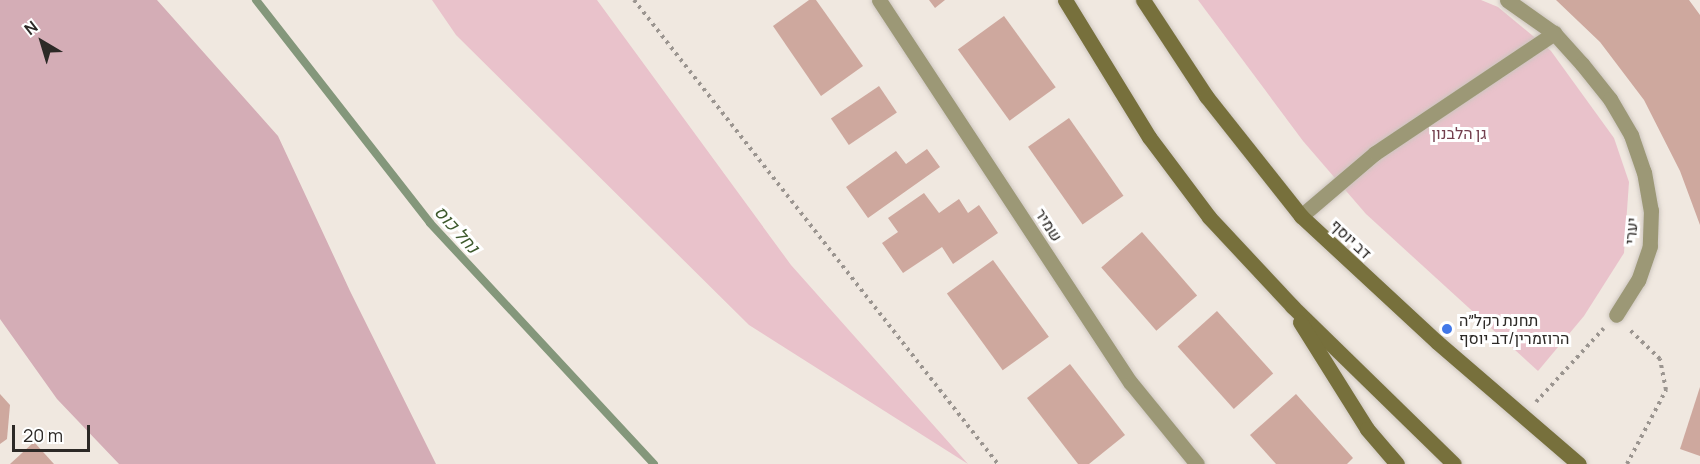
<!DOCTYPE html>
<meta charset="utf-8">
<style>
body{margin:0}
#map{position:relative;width:1700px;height:464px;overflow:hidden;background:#f0e8e0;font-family:Manrope,Heebo,sans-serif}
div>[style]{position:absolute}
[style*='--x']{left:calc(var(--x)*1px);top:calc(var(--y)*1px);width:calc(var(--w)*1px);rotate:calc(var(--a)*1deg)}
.green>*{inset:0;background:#e9c2cb}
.forest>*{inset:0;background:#d4adb6}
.stream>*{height:8px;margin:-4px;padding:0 4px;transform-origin:4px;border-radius:4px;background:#84977b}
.building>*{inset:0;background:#cea89e;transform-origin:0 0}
.path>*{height:4px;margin-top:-2px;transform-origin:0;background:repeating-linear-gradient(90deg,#9b9590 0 3px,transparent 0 7.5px)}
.roads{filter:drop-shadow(0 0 2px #cdc6bf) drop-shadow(0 0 2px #cdc6bf)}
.minor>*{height:15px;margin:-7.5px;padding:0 7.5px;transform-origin:7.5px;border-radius:7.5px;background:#9c9876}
.secondary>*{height:15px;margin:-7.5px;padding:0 7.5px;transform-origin:7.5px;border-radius:7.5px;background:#77703c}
.dots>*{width:16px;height:16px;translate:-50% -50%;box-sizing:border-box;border:3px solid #fff;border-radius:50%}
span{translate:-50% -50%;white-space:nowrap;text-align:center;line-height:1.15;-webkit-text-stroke:6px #fff;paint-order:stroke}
.park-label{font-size:16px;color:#733e4d}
.street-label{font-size:16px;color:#2c2926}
.poi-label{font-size:16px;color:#2c2926}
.left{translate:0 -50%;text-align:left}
.water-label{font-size:18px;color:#3d592c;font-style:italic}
.north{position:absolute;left:12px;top:12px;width:60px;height:60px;-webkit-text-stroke:4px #fff;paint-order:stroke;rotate:322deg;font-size:16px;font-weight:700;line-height:24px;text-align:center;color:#2c2926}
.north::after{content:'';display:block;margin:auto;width:21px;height:27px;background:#2c2926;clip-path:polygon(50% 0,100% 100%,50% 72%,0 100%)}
.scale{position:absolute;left:12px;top:425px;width:78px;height:27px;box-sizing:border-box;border:3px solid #2c2926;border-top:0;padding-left:8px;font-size:18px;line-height:21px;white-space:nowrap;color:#2c2926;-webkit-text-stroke:4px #fff;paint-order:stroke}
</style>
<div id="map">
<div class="green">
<div style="clip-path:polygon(432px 0,597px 0,791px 265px,968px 464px,749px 325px,456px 35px)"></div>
<div style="clip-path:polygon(1198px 0,1481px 0,1498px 7px,1551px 51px,1614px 138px,1629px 182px,1624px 253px,1584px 316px,1538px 371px,1366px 214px,1303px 141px)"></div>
</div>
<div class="forest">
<div style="clip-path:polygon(0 0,157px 0,278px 136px,350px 291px,436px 464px,119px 464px,57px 399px,0 319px)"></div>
</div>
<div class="stream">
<div style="--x:256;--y:0;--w:283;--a:52"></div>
<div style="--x:430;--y:223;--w:329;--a:47.1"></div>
</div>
<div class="building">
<div style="clip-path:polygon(809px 0,816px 0,863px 66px,821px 96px,773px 26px)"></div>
<div style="clip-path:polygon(929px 0,945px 0,935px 8px)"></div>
<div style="clip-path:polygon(1556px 0,1689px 0,1700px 15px,1700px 225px,1680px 171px,1644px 100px,1600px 42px)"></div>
<div style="left:1004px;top:16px;width:88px;height:57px;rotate:54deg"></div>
<div style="left:879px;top:86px;width:32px;height:58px;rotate:56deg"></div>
<div style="left:1069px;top:118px;width:95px;height:50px;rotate:55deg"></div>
<div style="clip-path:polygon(927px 149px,940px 167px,868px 218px,846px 187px,896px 151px,906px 164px)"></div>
<div style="clip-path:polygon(924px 193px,939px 213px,959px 199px,968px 213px,979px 205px,998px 233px,953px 264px,942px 247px,903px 273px,882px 243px,898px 232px,888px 218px)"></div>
<div style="left:1142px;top:232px;width:84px;height:54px;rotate:49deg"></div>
<div style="left:993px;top:260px;width:95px;height:57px;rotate:54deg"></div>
<div style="left:1217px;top:311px;width:84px;height:53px;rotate:48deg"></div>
<div style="clip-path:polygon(1070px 364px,1125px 435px,1089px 464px,1078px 464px,1027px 398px)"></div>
<div style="clip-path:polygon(1700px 387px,1700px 456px,1680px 449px)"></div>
<div style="clip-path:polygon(0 394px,10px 405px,7px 439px,0 444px)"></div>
<div style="clip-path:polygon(1296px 394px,1353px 458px,1347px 464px,1276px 464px,1250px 435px)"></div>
<div style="clip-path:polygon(34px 442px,54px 464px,10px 464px)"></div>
</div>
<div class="path">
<div style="--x:634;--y:0;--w:590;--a:51.89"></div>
<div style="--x:1536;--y:402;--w:100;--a:-47.4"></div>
<div style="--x:1627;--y:464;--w:84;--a:-62.2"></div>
<div style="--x:1666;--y:390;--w:32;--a:-101"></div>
<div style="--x:1660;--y:359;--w:42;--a:-136"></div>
</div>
<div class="roads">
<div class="minor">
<div style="--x:879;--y:0;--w:458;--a:56.7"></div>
<div style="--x:1131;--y:383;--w:104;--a:50.8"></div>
<div style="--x:1507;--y:0;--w:57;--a:35.1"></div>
<div style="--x:1554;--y:33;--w:42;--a:47.9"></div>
<div style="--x:1582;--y:64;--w:45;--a:51.3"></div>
<div style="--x:1610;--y:99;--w:42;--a:59.7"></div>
<div style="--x:1631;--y:135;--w:39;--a:71"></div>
<div style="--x:1644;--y:172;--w:39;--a:80"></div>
<div style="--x:1651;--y:210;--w:36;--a:92"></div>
<div style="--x:1650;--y:246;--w:36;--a:109"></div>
<div style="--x:1638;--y:280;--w:41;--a:122.2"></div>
<div style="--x:1301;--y:216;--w:97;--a:-40.4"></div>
<div style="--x:1375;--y:153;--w:216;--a:-33.8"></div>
</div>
<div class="secondary">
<div style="--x:1065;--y:0;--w:161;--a:58.5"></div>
<div style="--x:1149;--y:137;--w:100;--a:53.1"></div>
<div style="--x:1209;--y:217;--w:122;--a:47"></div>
<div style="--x:1292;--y:306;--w:226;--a:44.3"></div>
<div style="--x:1143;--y:0;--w:115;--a:56.7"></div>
<div style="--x:1206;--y:96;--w:153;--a:51.6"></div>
<div style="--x:1301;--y:216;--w:185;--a:42.8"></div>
<div style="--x:1437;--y:342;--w:187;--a:40.7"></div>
<div style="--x:1300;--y:322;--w:126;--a:57.9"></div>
<div style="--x:1367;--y:429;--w:46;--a:49.4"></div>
</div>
</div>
<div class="dots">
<div style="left:1447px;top:329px;background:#4278e8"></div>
</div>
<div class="park-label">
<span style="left:1459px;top:133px">גן הלבנון</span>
</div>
<div class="street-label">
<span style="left:1049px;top:225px;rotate:57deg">שמיר</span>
<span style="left:1631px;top:231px;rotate:-85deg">יערי</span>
<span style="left:1351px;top:239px;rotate:43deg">דב יוסף</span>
</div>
<div class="poi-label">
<span class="left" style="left:1459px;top:329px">תחנת רקל״ה<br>הרוזמרין/דב יוסף</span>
</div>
<div class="water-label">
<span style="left:457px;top:229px;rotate:48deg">נחל כוס</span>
</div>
<div class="north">N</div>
<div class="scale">20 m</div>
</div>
